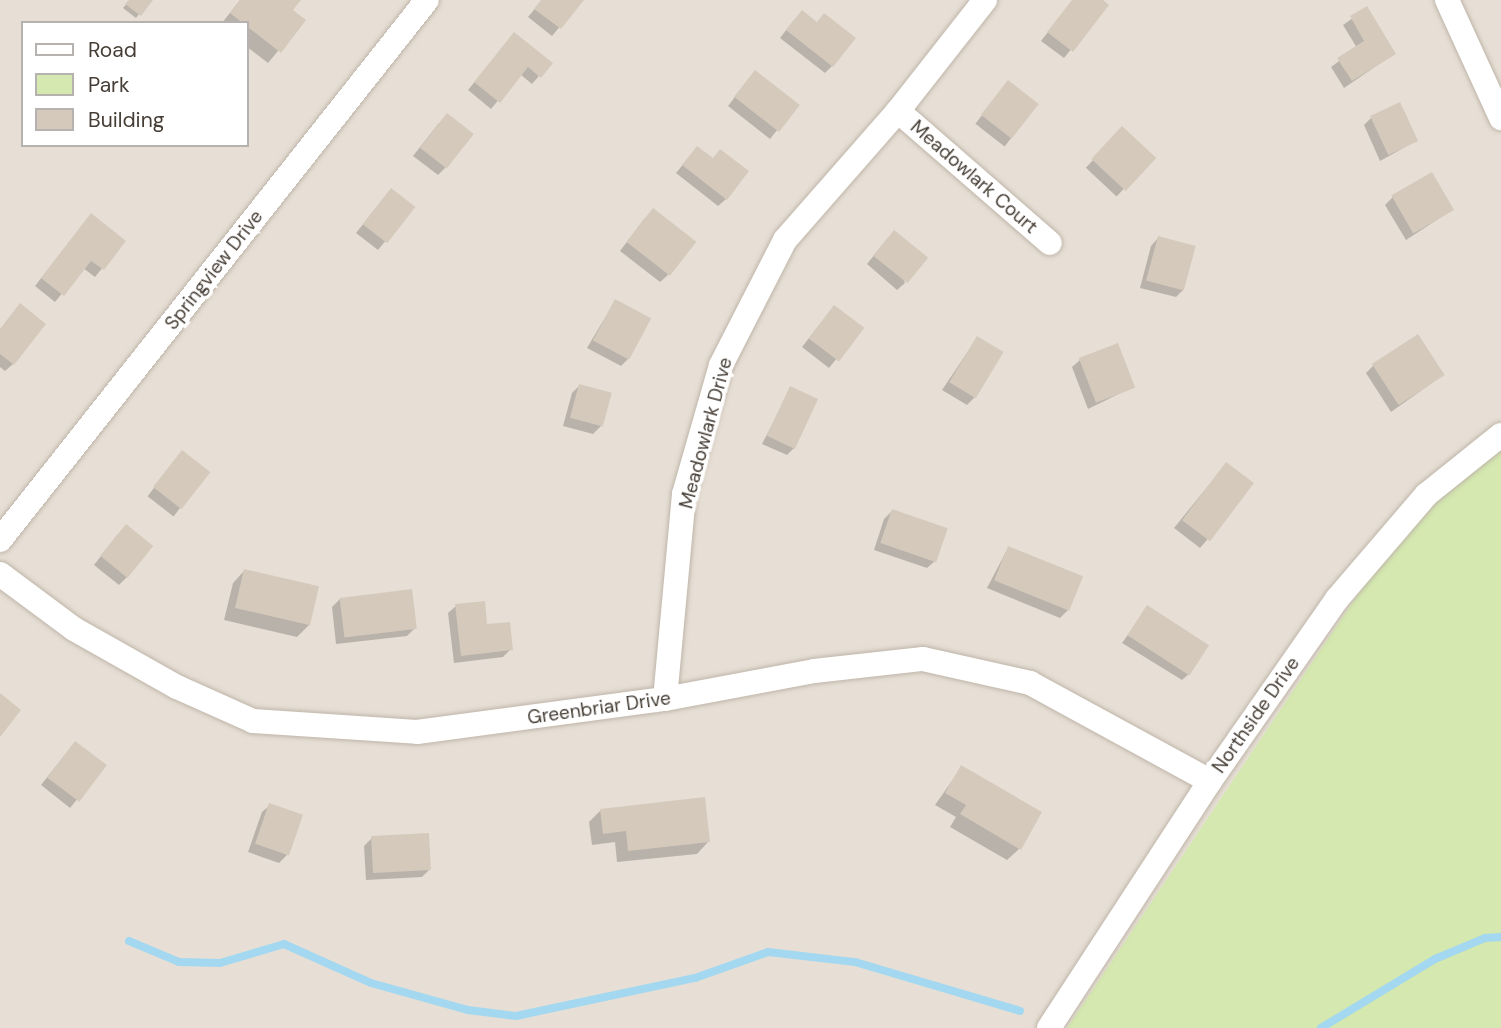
<!DOCTYPE html>
<style>
body{margin:0}
#map{position:relative;width:1501px;height:1028px;overflow:hidden;background:#f3eee7;font-family:"DM Sans",sans-serif}
div>[style]{position:absolute}
[style*='--x']{left:calc(var(--x)*1px);top:calc(var(--y)*1px);width:calc(var(--w)*1px);rotate:calc(var(--a)*1deg)}
.residential>*{inset:0;background:#e7dfd5}
.green>*{inset:0;background:#d4e8af}
.shadow>*{inset:0;background:#0003;transform-origin:0 0}
.stream>*{height:8px;margin:-4px;padding:0 4px;transform-origin:4px;border-radius:4px;background:#a3d8f0}
.building>*{inset:0;background:#d5c9bc;transform-origin:0 0}
.roads{filter:drop-shadow(0 0 2px #bfb5a9) drop-shadow(0 0 2px #bfb5a9)}
.street>*{height:24px;margin:-12px;padding:0 12px;transform-origin:12px;border-radius:12px;background:#fff}
span{translate:-50% -50%;white-space:nowrap;text-align:center;line-height:1.15;-webkit-text-stroke:7px #fff;paint-order:stroke}
.street-label{font-size:19px;color:#463e36}
.legend{position:absolute;left:21px;top:21px;width:228px;height:126px;box-sizing:border-box;background:#fff;border:2px solid #b5b2af;margin:0;padding:9px 12px;list-style:none;font-size:21px;color:#463e36}
.legend li{display:flex;align-items:center;gap:14px;height:35px}
.legend b{width:35px;border:2px solid #b5b2af}
</style>
<div id="map">
<div class="residential">
<div style="clip-path:polygon(evenodd,0 0,1501px 0,1501px 444px,1421px 500px,1067px 1028px,0 1028px,0 0,23px 23px,247px 23px,247px 145px,23px 145px,23px 23px)"></div>
</div>
<div class="green">
<div style="clip-path:polygon(1501px 444px,1501px 1028px,1067px 1028px,1421px 500px)"></div>
</div>
<div class="shadow">
<div style="clip-path:polygon(130px 0,150px 0,136px 18px,123px 8px)"></div>
<div style="clip-path:polygon(240px 0,299px 0,291px 10px,304px 20px,268px 63px,247px 47px,247px 23px,222px 23px)"></div>
<div style="clip-path:polygon(542px 0,582px 0,552px 36px,528px 17px)"></div>
<div style="clip-path:polygon(1073px 0,1100px 0,1107px 5px,1064px 58px,1041px 41px)"></div>
<div style="clip-path:polygon(1367px 8px,1394px 54px,1344px 88px,1331px 67px,1357px 48px,1343px 25px)"></div>
<div style="clip-path:polygon(794px 20px,832px 66px,825px 73px,780px 38px)"></div>
<div style="clip-path:polygon(514px 34px,539px 76px,532px 84px,520px 74px,491px 109px,468px 90px)"></div>
<div style="clip-path:polygon(748px 80px,797px 105px,770px 139px,728px 106px)"></div>
<div style="left:1008px;top:82px;width:37px;height:53px;rotate:38deg"></div>
<div style="clip-path:polygon(1372px 117px,1416px 141px,1380px 161px,1364px 125px)"></div>
<div style="clip-path:polygon(439px 123px,445px 168px,438px 175px,413px 156px)"></div>
<div style="left:1122px;top:129px;width:42px;height:53px;rotate:43deg"></div>
<div style="clip-path:polygon(690px 156px,726px 199px,718px 206px,676px 173px)"></div>
<div style="clip-path:polygon(1393px 197px,1452px 210px,1406px 240px,1385px 205px)"></div>
<div style="clip-path:polygon(384px 198px,413px 207px,378px 250px,356px 233px)"></div>
<div style="clip-path:polygon(645px 218px,668px 275px,660px 282px,620px 251px)"></div>
<div style="clip-path:polygon(84px 223px,124px 241px,95px 277px,83px 268px,55px 302px,35px 286px)"></div>
<div style="clip-path:polygon(1158px 238px,1184px 289px,1176px 297px,1140px 288px,1151px 246px)"></div>
<div style="clip-path:polygon(887px 239px,905px 283px,897px 290px,867px 264px)"></div>
<div style="clip-path:polygon(615px 301px,628px 359px,621px 366px,587px 348px)"></div>
<div style="clip-path:polygon(827px 315px,861px 328px,829px 368px,802px 347px)"></div>
<div style="clip-path:polygon(0 329px,13px 364px,5px 371px,0 367px)"></div>
<div style="clip-path:polygon(977px 338px,974px 398px,967px 405px,942px 390px)"></div>
<div style="clip-path:polygon(1080px 360px,1133px 387px,1088px 409px,1072px 367px)"></div>
<div style="clip-path:polygon(1373px 366px,1443px 375px,1391px 412px,1366px 373px)"></div>
<div style="clip-path:polygon(579px 386px,601px 426px,593px 434px,563px 426px,572px 393px)"></div>
<div style="clip-path:polygon(791px 388px,795px 447px,787px 455px,762px 444px)"></div>
<div style="left:182px;top:452px;width:33px;height:56px;rotate:38deg"></div>
<div style="clip-path:polygon(1226px 464px,1207px 540px,1200px 548px,1174px 528px)"></div>
<div style="clip-path:polygon(892px 511px,935px 561px,927px 568px,874px 550px,884px 519px)"></div>
<div style="clip-path:polygon(118px 534px,127px 577px,119px 585px,94px 565px)"></div>
<div style="clip-path:polygon(1008px 548px,1068px 610px,1060px 618px,987px 588px)"></div>
<div style="clip-path:polygon(244px 571px,309px 625px,297px 637px,224px 620px,233px 583px)"></div>
<div style="clip-path:polygon(340px 599px,415px 628px,407px 636px,336px 644px,332px 607px)"></div>
<div style="clip-path:polygon(456px 606px,511px 649px,503px 657px,454px 663px,448px 613px)"></div>
<div style="clip-path:polygon(1147px 608px,1190px 673px,1182px 680px,1122px 643px)"></div>
<div style="clip-path:polygon(68px 751px,104px 766px,70px 808px,41px 785px)"></div>
<div style="clip-path:polygon(961px 768px,1019px 849px,1007px 860px,950px 827px,956px 817px,935px 805px)"></div>
<div style="clip-path:polygon(270px 805px,287px 855px,279px 863px,248px 852px,262px 812px)"></div>
<div style="clip-path:polygon(601px 810px,708px 842px,697px 854px,617px 862px,615px 842px,592px 845px,589px 822px)"></div>
<div style="clip-path:polygon(372px 838px,429px 870px,422px 877px,366px 880px,364px 846px)"></div>
</div>
<div class="stream">
<div style="--x:129;--y:941;--w:54;--a:22.8"></div>
<div style="--x:179;--y:962;--w:41;--a:1.4"></div>
<div style="--x:220;--y:963;--w:67;--a:-16.5"></div>
<div style="--x:284;--y:944;--w:95;--a:24.1"></div>
<div style="--x:371;--y:983;--w:101;--a:15.6"></div>
<div style="--x:468;--y:1010;--w:48;--a:7.1"></div>
<div style="--x:516;--y:1016;--w:183;--a:-12"></div>
<div style="--x:695;--y:978;--w:77;--a:-19.6"></div>
<div style="--x:768;--y:952;--w:88;--a:6.6"></div>
<div style="--x:855;--y:962;--w:172;--a:16.5"></div>
<div style="--x:1321;--y:1028;--w:133;--a:-31.2"></div>
<div style="--x:1435;--y:959;--w:54;--a:-22.8"></div>
<div style="--x:1485;--y:938;--w:16;--a:-4"></div>
</div>
<div class="building">
<div style="clip-path:polygon(129px 0,153px 0,141px 16px,125px 4px)"></div>
<div style="clip-path:polygon(240px 0,301px 0,293px 10px,306px 20px,281px 53px,230px 13px)"></div>
<div style="clip-path:polygon(541px 0,584px 0,561px 29px,534px 9px)"></div>
<div style="clip-path:polygon(1072px 0,1103px 0,1109px 5px,1073px 52px,1047px 32px)"></div>
<div style="clip-path:polygon(1367px 6px,1396px 54px,1352px 81px,1337px 58px,1364px 41px,1350px 16px)"></div>
<div style="clip-path:polygon(802px 10px,817px 22px,824px 13px,856px 38px,833px 67px,786px 30px)"></div>
<div style="clip-path:polygon(514px 32px,553px 63px,541px 78px,528px 67px,500px 103px,474px 82px)"></div>
<div style="left:755px;top:70px;width:57px;height:34px;rotate:38deg"></div>
<div style="left:1008px;top:80px;width:39px;height:44px;rotate:38deg"></div>
<div style="left:1400px;top:102px;width:43px;height:33px;rotate:65deg"></div>
<div style="left:447px;top:113px;width:34px;height:44px;rotate:38deg"></div>
<div style="left:1122px;top:126px;width:47px;height:45px;rotate:43deg"></div>
<div style="clip-path:polygon(697px 146px,713px 158px,720px 149px,749px 171px,727px 200px,682px 165px)"></div>
<div style="left:1432px;top:172px;width:44px;height:47px;rotate:60deg"></div>
<div style="left:391px;top:188px;width:31px;height:46px;rotate:38deg"></div>
<div style="left:653px;top:208px;width:55px;height:43px;rotate:38deg"></div>
<div style="clip-path:polygon(91px 213px,126px 241px,104px 270px,91px 261px,64px 296px,41px 278px)"></div>
<div style="left:894px;top:230px;width:44px;height:33px;rotate:39deg"></div>
<div style="left:1158px;top:236px;width:39px;height:46px;rotate:15deg"></div>
<div style="left:615px;top:299px;width:41px;height:47px;rotate:28deg"></div>
<div style="clip-path:polygon(20px 303px,46px 324px,14px 365px,0 354px,0 329px)"></div>
<div style="left:834px;top:305px;width:38px;height:42px;rotate:37deg"></div>
<div style="left:1418px;top:334px;width:49px;height:55px;rotate:57deg"></div>
<div style="left:977px;top:336px;width:31px;height:54px;rotate:31deg"></div>
<div style="left:1118px;top:343px;width:48px;height:42px;rotate:69deg"></div>
<div style="left:579px;top:384px;width:34px;height:35px;rotate:15deg"></div>
<div style="left:790px;top:386px;width:31px;height:55px;rotate:25deg"></div>
<div style="left:182px;top:450px;width:36px;height:47px;rotate:38deg"></div>
<div style="left:1226px;top:462px;width:35px;height:73px;rotate:37deg"></div>
<div style="left:892px;top:509px;width:59px;height:36px;rotate:19deg"></div>
<div style="left:126px;top:524px;width:35px;height:41px;rotate:39deg"></div>
<div style="left:1008px;top:546px;width:81px;height:37px;rotate:22deg"></div>
<div style="left:244px;top:569px;width:77px;height:40px;rotate:13deg"></div>
<div style="left:412px;top:589px;width:40px;height:73px;rotate:83deg"></div>
<div style="clip-path:polygon(485px 601px,487px 624px,510px 622px,513px 650px,461px 656px,455px 604px)"></div>
<div style="left:1147px;top:605px;width:74px;height:36px;rotate:33deg"></div>
<div style="clip-path:polygon(0 693px,21px 710px,0 737px)"></div>
<div style="left:75px;top:741px;width:40px;height:46px;rotate:37deg"></div>
<div style="clip-path:polygon(961px 765px,1042px 812px,1021px 850px,960px 814px,966px 805px,945px 793px)"></div>
<div style="clip-path:polygon(705px 797px,710px 842px,628px 851px,626px 831px,603px 834px,600px 809px)"></div>
<div style="left:269px;top:803px;width:36px;height:43px;rotate:19deg"></div>
<div style="left:429px;top:833px;width:37px;height:58px;rotate:87deg"></div>
</div>
<div class="roads">
<div class="street">
<div style="--x:1447;--y:0;--w:130;--a:65.4"></div>
<div style="--x:898;--y:111;--w:201;--a:41"></div>
<div style="--x:0;--y:540;--w:688;--a:-51.67"></div>
<div style="--x:0;--y:574;--w:92;--a:36.6"></div>
<div style="--x:74;--y:629;--w:118;--a:29.4"></div>
<div style="--x:177;--y:687;--w:83;--a:24.1"></div>
<div style="--x:253;--y:721;--w:164;--a:3.8"></div>
<div style="--x:417;--y:732;--w:250;--a:-7.6"></div>
<div style="--x:665;--y:699;--w:152;--a:-10.6"></div>
<div style="--x:814;--y:671;--w:110;--a:-6.3"></div>
<div style="--x:923;--y:659;--w:110;--a:12.6"></div>
<div style="--x:1030;--y:683;--w:205;--a:28.6"></div>
<div style="--x:665;--y:699;--w:206;--a:-84.7"></div>
<div style="--x:684;--y:494;--w:134;--a:-74"></div>
<div style="--x:721;--y:365;--w:140;--a:-62.9"></div>
<div style="--x:785;--y:240;--w:171;--a:-48.8"></div>
<div style="--x:898;--y:111;--w:141;--a:-51.9"></div>
<div style="--x:1049;--y:1028;--w:295;--a:-56.9"></div>
<div style="--x:1210;--y:781;--w:222;--a:-55.1"></div>
<div style="--x:1337;--y:599;--w:137;--a:-49.4"></div>
<div style="--x:1426;--y:495;--w:96;--a:-38.7"></div>
</div>
</div>
<div class="street-label">
<span style="left:974px;top:177px;rotate:41deg">Meadowlark Court</span>
<span style="left:214px;top:270px;rotate:-52deg">Springview Drive</span>
<span style="left:706px;top:433px;rotate:-75deg">Meadowlark Drive</span>
<span style="left:599px;top:708px;rotate:-8deg">Greenbriar Drive</span>
<span style="left:1256px;top:715px;rotate:-55deg">Northside Drive</span>
</div>
<ul class="legend">
<li><b style="height:9px;background:#fff"></b>Road</li>
<li><b style="height:19px;background:#d4e8af"></b>Park</li>
<li><b style="height:19px;background:#d5c9bc"></b>Building</li>
</ul>
</div>
